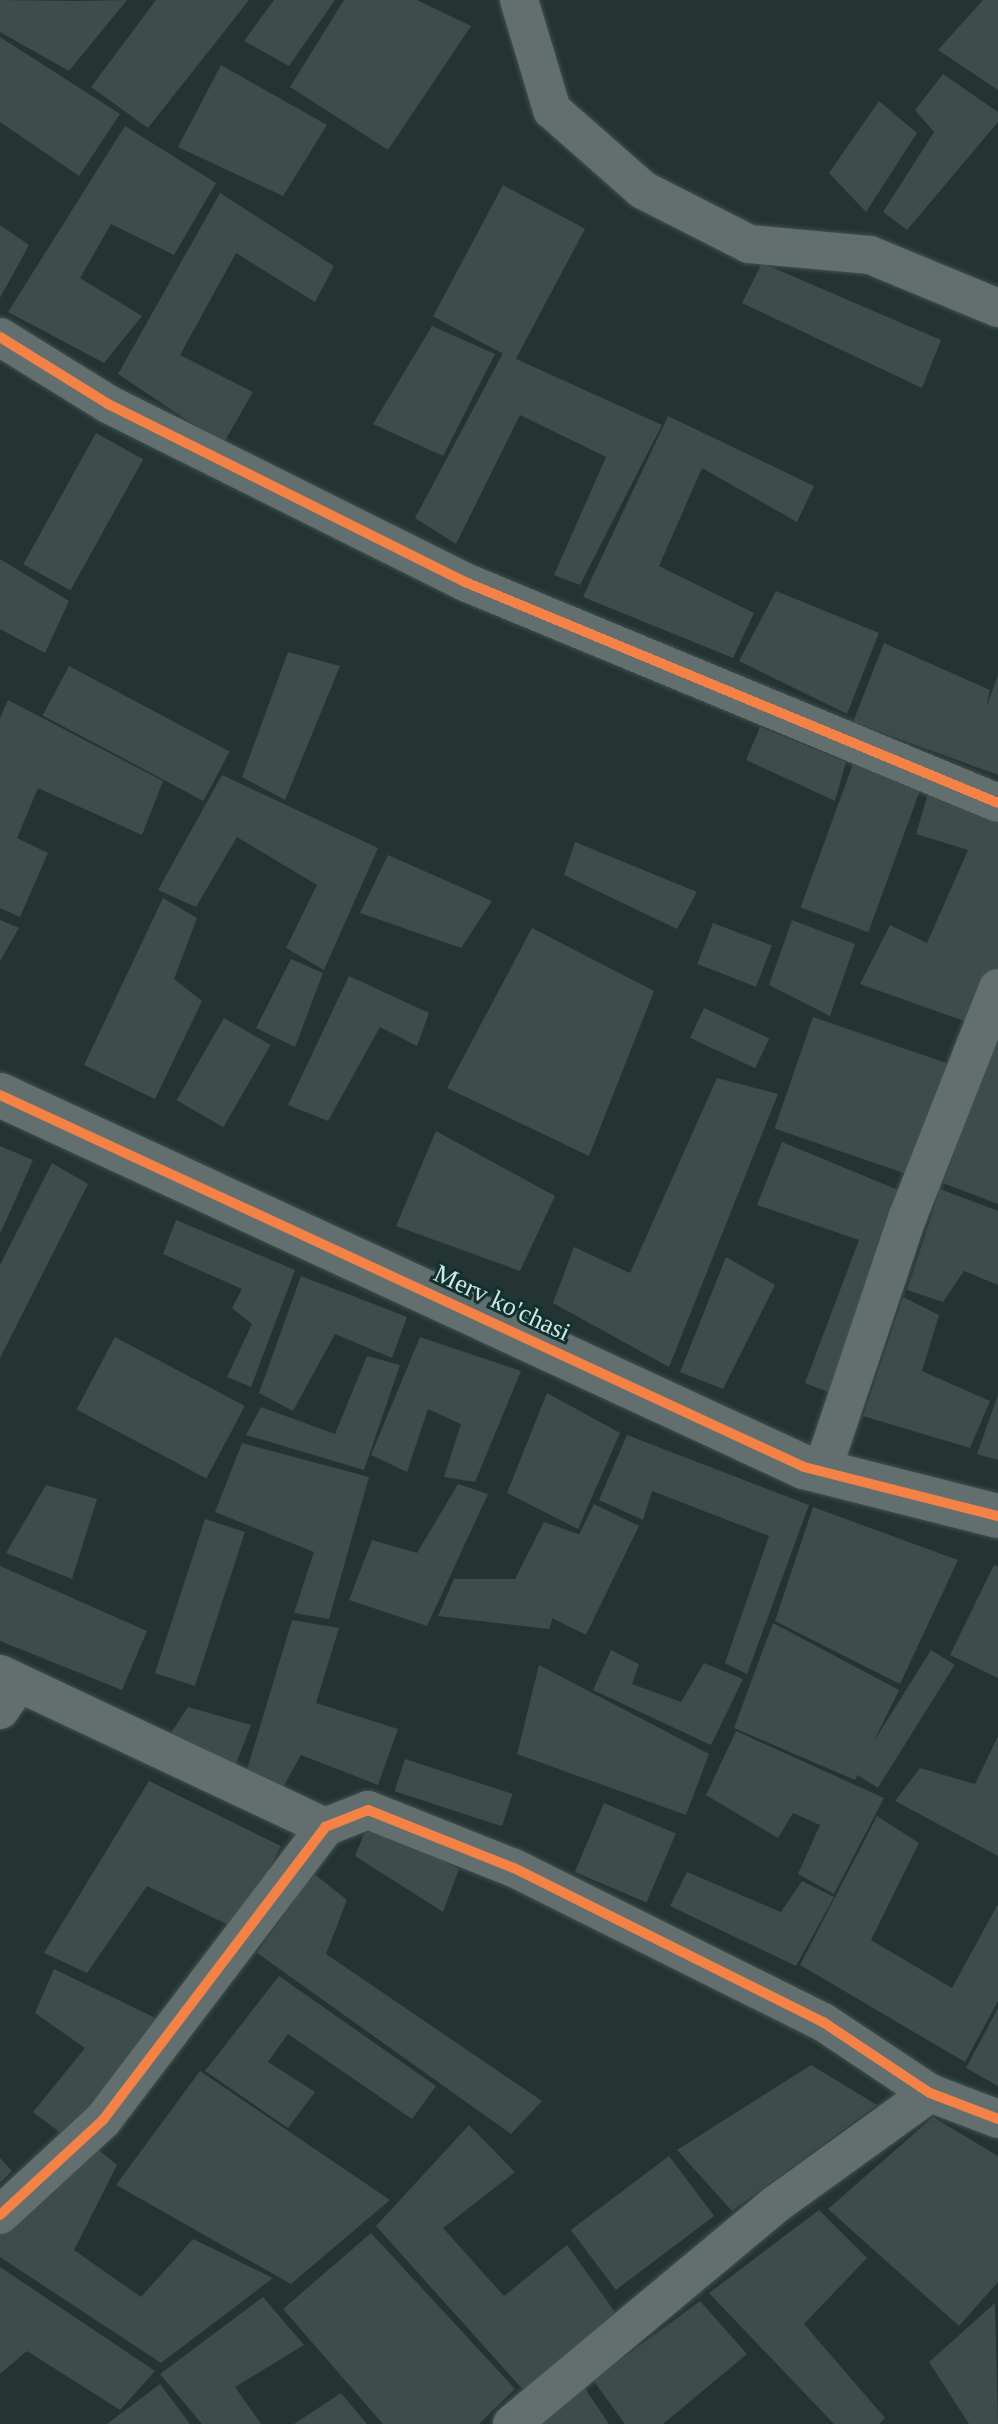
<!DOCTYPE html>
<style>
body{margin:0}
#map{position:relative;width:998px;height:2424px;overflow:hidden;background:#233433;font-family:"Times New Roman",serif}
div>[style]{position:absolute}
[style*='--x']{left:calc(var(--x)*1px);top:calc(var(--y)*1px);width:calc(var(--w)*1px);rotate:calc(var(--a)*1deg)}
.building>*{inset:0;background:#3d4d49;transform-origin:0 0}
.roads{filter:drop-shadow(0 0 2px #40504e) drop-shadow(0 0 2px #40504e)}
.street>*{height:38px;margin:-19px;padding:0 19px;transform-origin:19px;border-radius:19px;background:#626f6e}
.secondary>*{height:44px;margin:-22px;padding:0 22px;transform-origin:22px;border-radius:22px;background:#626f6e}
.cycleway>*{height:10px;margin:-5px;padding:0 5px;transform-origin:5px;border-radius:5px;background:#f48246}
span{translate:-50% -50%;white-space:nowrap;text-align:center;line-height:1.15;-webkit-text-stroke:6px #10322f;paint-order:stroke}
.street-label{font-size:26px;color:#d5e7e5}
</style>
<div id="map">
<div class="building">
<div style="clip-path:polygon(0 0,77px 1px,127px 0,69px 71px,0 32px)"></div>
<div style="clip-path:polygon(156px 0,249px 0,148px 128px,91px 87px)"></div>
<div style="clip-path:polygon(274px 0,335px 0,289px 66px,244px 41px)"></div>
<div style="clip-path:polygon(344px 0,417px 0,471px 26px,388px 150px,290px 87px)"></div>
<div style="clip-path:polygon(983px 0,998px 0,998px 90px,938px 50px)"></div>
<div style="clip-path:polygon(0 37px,120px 114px,79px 176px,0 122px)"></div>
<div style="clip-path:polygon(221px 65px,327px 125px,283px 196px,178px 147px)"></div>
<div style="clip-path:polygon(943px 74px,998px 112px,998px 122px,907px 230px,883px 212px,934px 132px,915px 110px)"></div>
<div style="clip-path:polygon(879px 101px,917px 133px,866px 212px,829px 173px)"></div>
<div style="clip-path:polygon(125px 126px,216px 183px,174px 255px,111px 224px,80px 278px,142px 316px,104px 363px,8px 312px)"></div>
<div style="left:503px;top:185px;width:93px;height:149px;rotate:28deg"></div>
<div style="clip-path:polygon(220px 193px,334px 266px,315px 302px,236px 253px,180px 355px,253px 392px,223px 444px,118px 374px)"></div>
<div style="clip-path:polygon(0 225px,29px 245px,0 298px)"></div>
<div style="clip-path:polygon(762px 263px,941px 340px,922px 388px,742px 303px)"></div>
<div style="clip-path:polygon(432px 326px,495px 354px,443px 456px,373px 424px)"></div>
<div style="clip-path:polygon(503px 353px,662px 425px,580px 585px,554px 575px,606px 457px,520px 415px,456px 544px,415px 518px)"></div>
<div style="clip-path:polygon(668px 416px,814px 486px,797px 522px,702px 468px,659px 566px,754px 613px,733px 658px,583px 597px)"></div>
<div style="left:96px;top:433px;width:54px;height:150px;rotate:29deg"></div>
<div style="clip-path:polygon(0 559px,69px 601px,45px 653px,0 629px)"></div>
<div style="clip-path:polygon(776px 591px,879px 633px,847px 714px,739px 661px)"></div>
<div style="clip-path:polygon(884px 643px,990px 690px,986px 708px,998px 675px,998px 775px,853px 722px)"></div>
<div style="clip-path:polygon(288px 652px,340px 666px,285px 800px,242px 777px)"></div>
<div style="left:69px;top:666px;width:182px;height:56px;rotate:28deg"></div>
<div style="clip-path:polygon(8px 700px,163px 781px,142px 835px,38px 788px,17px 838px,48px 853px,20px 917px,0 908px,0 718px)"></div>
<div style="clip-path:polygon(760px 727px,846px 762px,835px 801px,746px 760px)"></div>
<div style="left:854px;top:761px;width:72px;height:156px;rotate:20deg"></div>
<div style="clip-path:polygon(222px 775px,378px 848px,324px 970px,286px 948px,317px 885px,237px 837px,196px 907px,158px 890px)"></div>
<div style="clip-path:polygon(930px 787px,998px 813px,998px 967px,978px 1026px,860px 984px,890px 925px,927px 943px,968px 850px,916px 834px)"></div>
<div style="clip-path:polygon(575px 842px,697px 892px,677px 929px,564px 875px)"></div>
<div style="clip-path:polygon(388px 855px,492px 901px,461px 948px,360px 913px)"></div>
<div style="clip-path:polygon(163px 898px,197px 918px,174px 979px,202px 1001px,155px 1099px,84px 1065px)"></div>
<div style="clip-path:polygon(0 920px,19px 928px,0 961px)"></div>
<div style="clip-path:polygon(792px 920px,855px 944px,830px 1016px,769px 985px)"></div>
<div style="left:713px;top:923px;width:63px;height:44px;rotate:21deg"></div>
<div style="clip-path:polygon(532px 928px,654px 991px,589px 1156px,447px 1088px)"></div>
<div style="clip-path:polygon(291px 959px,323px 973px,295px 1047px,256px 1028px)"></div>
<div style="clip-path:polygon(349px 976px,429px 1013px,417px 1046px,380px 1027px,328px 1121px,288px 1105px)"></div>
<div style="left:704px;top:1008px;width:72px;height:33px;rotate:25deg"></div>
<div style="left:813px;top:1017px;width:151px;height:118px;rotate:19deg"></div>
<div style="left:224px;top:1018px;width:54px;height:95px;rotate:30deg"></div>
<div style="clip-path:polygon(998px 1033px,998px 1204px,943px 1183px)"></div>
<div style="clip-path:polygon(717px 1078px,778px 1094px,669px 1367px,553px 1303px,574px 1247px,630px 1273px)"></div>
<div style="clip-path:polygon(436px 1131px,555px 1196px,520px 1271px,396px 1226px)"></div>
<div style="clip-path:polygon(782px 1142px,908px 1194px,836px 1395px,805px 1383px,859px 1240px,757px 1205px)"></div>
<div style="clip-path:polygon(0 1146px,33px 1160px,0 1234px)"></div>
<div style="clip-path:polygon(52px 1163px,88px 1184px,0 1358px,0 1265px)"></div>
<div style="clip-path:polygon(940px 1189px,998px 1211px,998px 1285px,964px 1271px,943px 1302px,907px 1290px)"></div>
<div style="clip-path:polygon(176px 1220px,295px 1270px,251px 1387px,227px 1377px,252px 1324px,232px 1308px,242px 1289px,163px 1254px)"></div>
<div style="clip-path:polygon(726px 1257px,775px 1285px,723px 1389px,680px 1372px)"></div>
<div style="clip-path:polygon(301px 1276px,407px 1317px,392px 1358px,335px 1334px,293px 1411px,259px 1393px)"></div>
<div style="clip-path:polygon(903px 1297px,939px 1315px,922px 1371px,990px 1401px,970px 1448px,863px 1416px)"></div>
<div style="left:115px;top:1337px;width:147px;height:82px;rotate:28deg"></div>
<div style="clip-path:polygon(420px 1337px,521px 1371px,475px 1482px,444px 1477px,461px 1424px,428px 1409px,407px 1472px,371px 1455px)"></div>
<div style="clip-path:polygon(367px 1356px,400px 1365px,364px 1470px,246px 1435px,261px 1407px,335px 1434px)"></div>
<div style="clip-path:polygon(547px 1393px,620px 1433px,578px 1529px,507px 1493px)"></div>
<div style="clip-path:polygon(998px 1395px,998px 1460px,977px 1454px)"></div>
<div style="clip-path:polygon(627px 1435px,809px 1505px,747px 1674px,725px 1663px,769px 1536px,652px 1491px,643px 1520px,599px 1500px)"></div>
<div style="clip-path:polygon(242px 1443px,369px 1477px,329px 1619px,294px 1613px,314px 1552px,215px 1512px)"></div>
<div style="clip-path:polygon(458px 1484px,488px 1494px,427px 1626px,349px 1600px,372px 1540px,417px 1553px)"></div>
<div style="clip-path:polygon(46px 1485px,97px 1499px,72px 1579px,6px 1553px)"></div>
<div style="left:594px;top:1504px;width:50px;height:121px;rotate:26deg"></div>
<div style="clip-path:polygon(813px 1507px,958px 1560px,900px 1684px,775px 1621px)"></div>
<div style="left:205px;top:1519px;width:42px;height:162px;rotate:18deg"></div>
<div style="clip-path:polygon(544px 1522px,581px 1535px,549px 1629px,438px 1616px,454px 1579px,515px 1579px)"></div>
<div style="clip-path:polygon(994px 1565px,998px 1566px,998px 1678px,950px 1655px)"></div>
<div style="clip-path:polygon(0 1566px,147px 1631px,122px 1690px,0 1641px)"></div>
<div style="clip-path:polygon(292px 1620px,339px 1628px,316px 1703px,398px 1729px,378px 1785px,301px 1755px,283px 1787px,246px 1773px)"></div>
<div style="clip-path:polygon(773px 1623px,899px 1690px,855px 1780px,734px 1728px)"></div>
<div style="clip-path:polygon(611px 1650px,639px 1664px,632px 1684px,681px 1702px,704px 1663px,743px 1679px,711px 1745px,593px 1690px)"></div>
<div style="left:931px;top:1650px;width:28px;height:145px;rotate:32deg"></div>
<div style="clip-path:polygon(539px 1665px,709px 1754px,686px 1815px,517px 1754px)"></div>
<div style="clip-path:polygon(188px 1707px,251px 1725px,230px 1779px,163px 1745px)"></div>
<div style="clip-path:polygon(736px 1731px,884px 1798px,834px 1894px,798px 1874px,820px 1825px,793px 1813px,778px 1838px,706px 1795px)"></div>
<div style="clip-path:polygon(998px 1736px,998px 1856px,895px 1801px,920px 1768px,975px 1784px)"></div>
<div style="left:405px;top:1759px;width:113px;height:34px;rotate:18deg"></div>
<div style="clip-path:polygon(149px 1781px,281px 1846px,239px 1930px,147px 1886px,87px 1973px,44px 1953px)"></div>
<div style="left:604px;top:1803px;width:78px;height:75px;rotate:23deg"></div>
<div style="clip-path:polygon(877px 1816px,919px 1843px,871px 1940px,952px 1988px,998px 1904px,998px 2001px,965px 2062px,800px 1965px)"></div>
<div style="clip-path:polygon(369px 1822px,459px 1869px,443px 1912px,355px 1856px)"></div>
<div style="clip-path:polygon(687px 1872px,781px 1912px,802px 1881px,834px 1897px,796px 1966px,670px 1906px)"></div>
<div style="clip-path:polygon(313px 1873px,347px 1900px,326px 1954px,542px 2101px,511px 2134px,257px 1953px)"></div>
<div style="clip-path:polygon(54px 1969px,168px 2024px,70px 2140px,33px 2112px,85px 2048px,35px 2013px)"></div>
<div style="clip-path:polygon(279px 1976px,436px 2086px,412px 2119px,288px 2034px,268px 2062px,315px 2092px,288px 2128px,205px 2071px)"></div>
<div style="clip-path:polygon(998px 2008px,998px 2086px,966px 2068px)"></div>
<div style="clip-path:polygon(811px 2065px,877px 2105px,732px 2211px,677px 2150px)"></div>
<div style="clip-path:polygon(200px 2071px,390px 2200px,291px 2284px,116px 2185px)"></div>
<div style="clip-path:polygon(933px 2117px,998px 2156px,998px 2282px,959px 2326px,828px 2209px)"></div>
<div style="clip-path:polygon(469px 2125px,515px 2172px,443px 2228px,504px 2296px,567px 2245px,615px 2312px,526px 2393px,376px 2226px)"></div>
<div style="clip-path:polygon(89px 2142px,117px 2165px,74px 2250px,141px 2297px,193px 2239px,273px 2278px,161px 2363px,0 2257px,0 2220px)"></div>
<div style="left:669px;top:2156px;width:75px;height:123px;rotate:53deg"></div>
<div style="clip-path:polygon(0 2158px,12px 2171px,0 2183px)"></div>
<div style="clip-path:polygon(819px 2210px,867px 2258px,804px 2324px,885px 2418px,879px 2424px,834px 2424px,709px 2293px)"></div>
<div style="clip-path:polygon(371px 2233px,515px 2389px,479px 2424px,383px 2424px,283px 2309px)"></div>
<div style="clip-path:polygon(0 2267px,155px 2371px,120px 2410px,27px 2351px,0 2374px)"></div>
<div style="clip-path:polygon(263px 2297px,304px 2345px,235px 2387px,261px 2424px,202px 2424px,160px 2374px)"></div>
<div style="clip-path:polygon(700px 2301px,747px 2354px,663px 2424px,625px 2424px,593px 2380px)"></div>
<div style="clip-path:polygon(995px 2303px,998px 2424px,969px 2424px,929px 2362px)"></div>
<div style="clip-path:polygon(160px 2384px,190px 2424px,107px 2424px)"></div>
<div style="clip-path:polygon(582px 2384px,609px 2424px,533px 2424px)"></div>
<div style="clip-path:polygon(341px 2393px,367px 2424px,294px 2424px)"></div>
</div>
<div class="roads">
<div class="street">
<div style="--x:519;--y:0;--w:115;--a:73.3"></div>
<div style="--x:552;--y:110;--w:121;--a:41.3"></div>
<div style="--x:643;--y:190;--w:119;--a:27"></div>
<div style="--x:749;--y:244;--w:121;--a:5.2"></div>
<div style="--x:870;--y:255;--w:139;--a:22.5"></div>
<div style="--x:0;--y:337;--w:127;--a:31.8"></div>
<div style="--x:108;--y:404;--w:399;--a:26.5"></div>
<div style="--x:465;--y:582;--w:577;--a:22.52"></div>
<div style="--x:822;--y:1471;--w:269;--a:-71.4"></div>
<div style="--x:908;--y:1216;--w:245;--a:-68.5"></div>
<div style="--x:0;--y:1674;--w:359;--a:25.2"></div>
<div style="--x:0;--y:1710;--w:33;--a:-55"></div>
<div style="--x:0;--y:2215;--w:140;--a:-42.7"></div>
<div style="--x:103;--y:2120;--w:368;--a:-52.8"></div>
<div style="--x:325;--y:1827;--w:46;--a:-21.6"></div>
<div style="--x:368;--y:1810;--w:157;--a:21.7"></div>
<div style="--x:514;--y:1868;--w:345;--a:26.5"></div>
<div style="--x:823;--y:2022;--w:128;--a:33.6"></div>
<div style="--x:930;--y:2093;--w:73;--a:20.9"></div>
<div style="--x:512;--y:2424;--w:344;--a:-39.8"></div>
<div style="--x:776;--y:2204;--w:190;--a:-35.8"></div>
</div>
<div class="secondary">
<div style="--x:0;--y:1095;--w:886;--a:24.83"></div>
<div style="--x:804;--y:1467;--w:200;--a:14.2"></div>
</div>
</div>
<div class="cycleway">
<div style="--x:0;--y:337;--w:127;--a:31.8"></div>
<div style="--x:108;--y:404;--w:399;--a:26.5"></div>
<div style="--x:465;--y:582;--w:577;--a:22.52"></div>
<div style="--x:0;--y:1095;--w:886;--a:24.83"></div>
<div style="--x:804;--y:1467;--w:200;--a:14.2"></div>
<div style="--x:0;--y:2215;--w:140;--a:-42.7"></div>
<div style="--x:103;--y:2120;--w:368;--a:-52.8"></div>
<div style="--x:325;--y:1827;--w:46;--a:-21.6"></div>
<div style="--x:368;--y:1810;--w:157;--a:21.7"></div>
<div style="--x:514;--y:1868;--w:345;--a:26.5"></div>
<div style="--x:823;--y:2022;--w:128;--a:33.6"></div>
<div style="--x:930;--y:2093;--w:73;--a:20.9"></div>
</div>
<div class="street-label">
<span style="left:502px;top:1303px;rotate:25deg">Merv ko'chasi</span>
</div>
</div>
